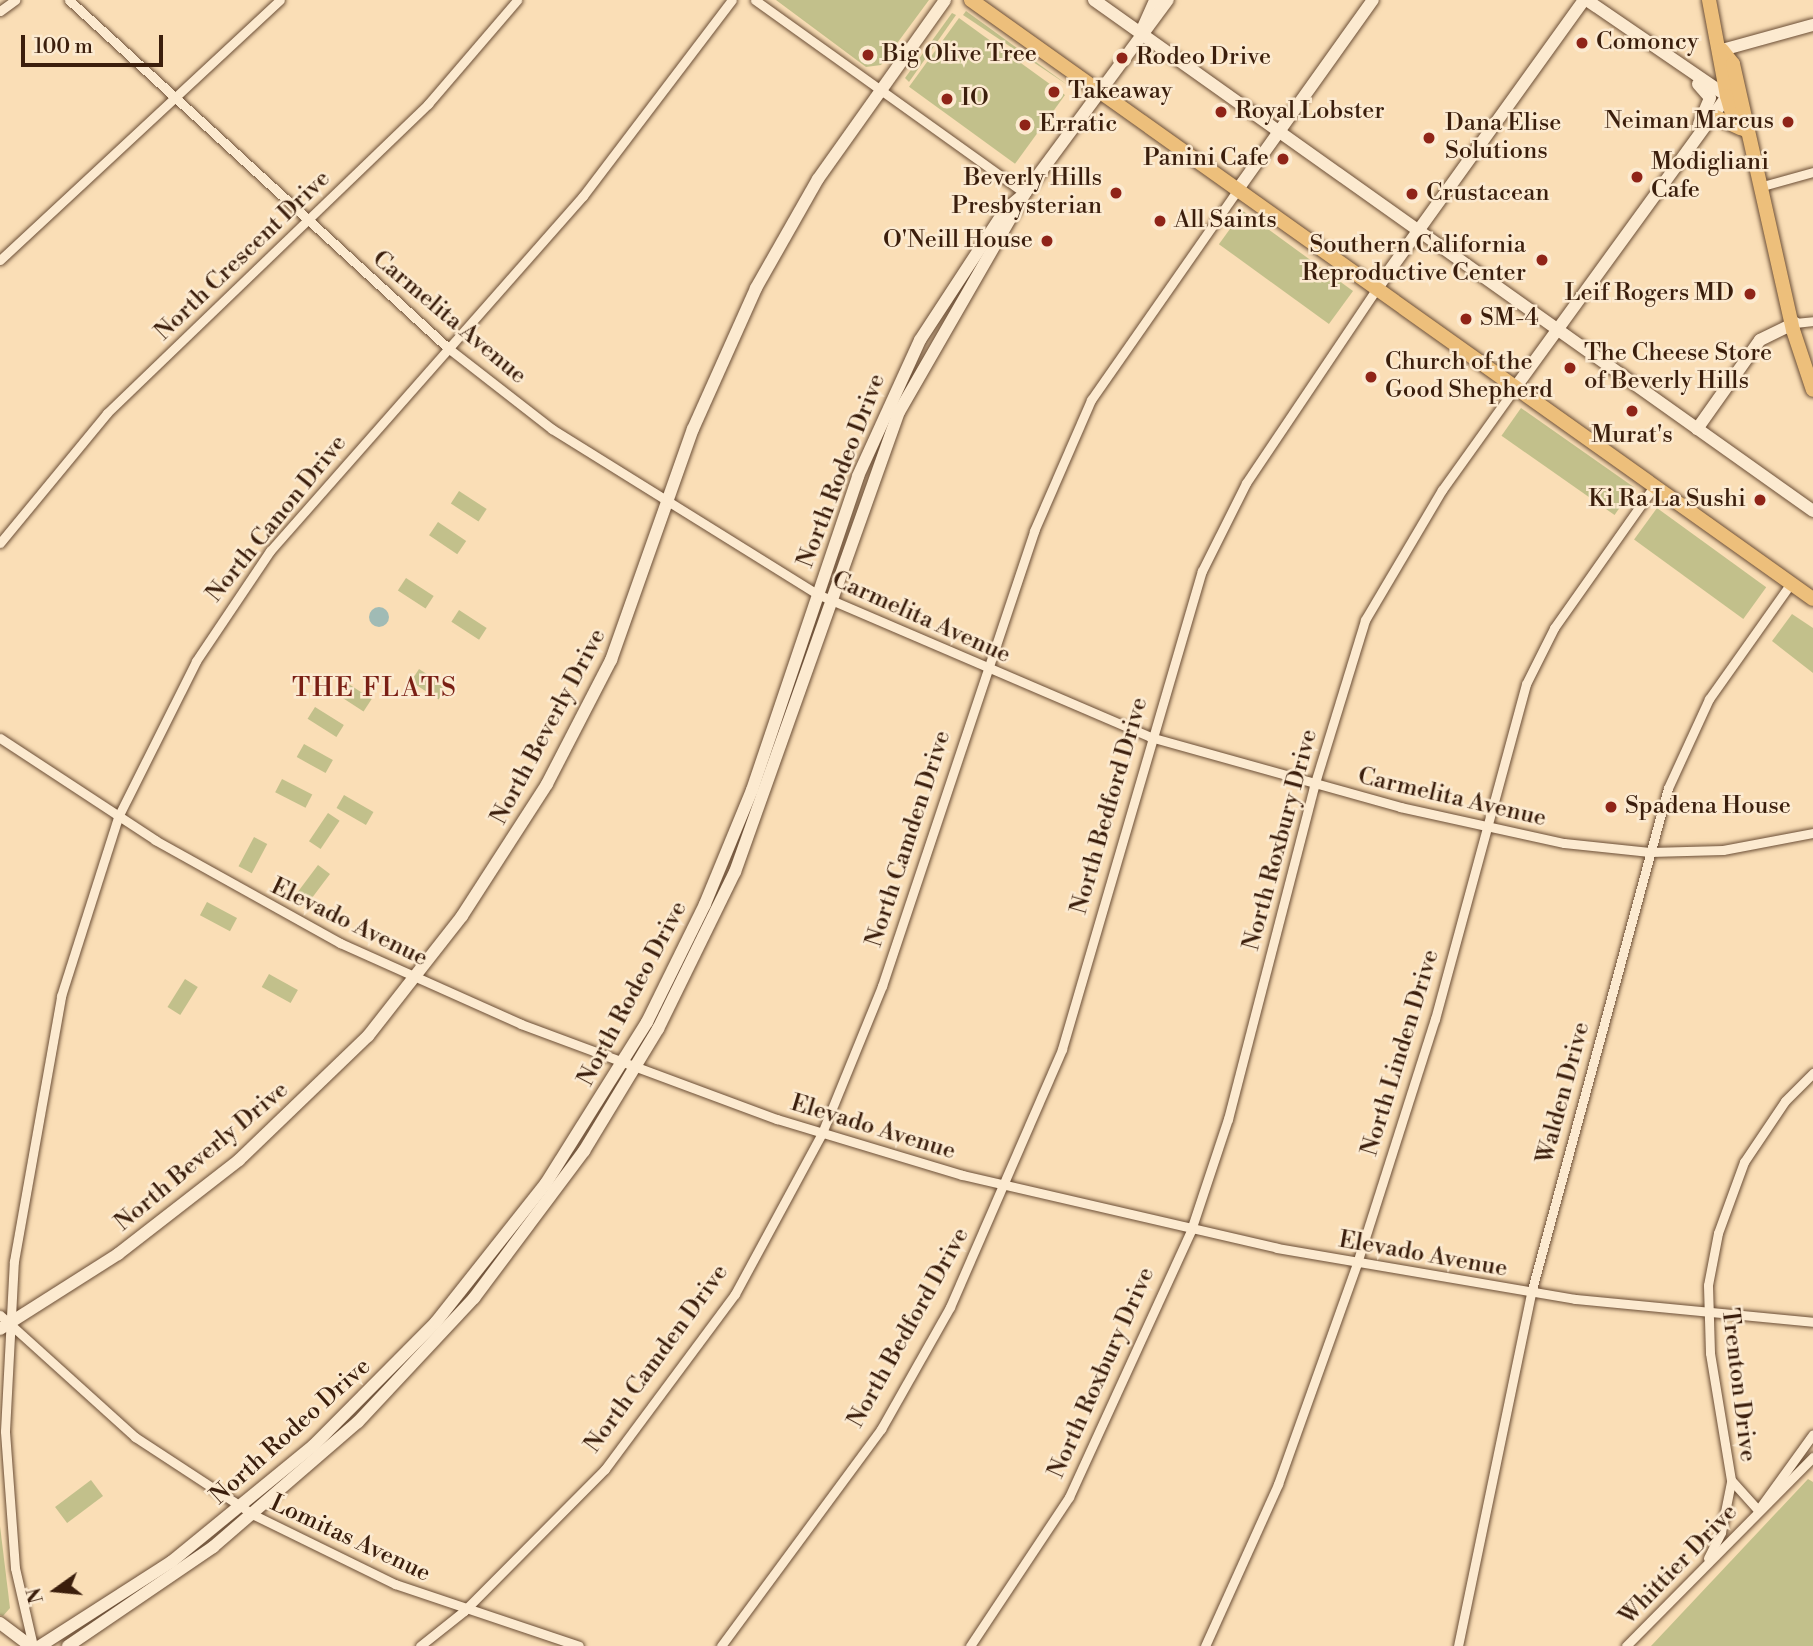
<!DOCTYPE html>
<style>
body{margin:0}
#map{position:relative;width:1813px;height:1646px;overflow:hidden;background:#fadeb6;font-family:"Libre Bodoni",serif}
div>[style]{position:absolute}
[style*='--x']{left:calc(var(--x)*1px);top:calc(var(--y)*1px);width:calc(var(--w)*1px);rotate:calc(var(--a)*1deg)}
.green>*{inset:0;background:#c2c08b;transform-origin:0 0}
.water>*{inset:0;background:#a0bbb5}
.round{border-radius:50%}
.roads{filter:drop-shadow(0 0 2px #6b4e36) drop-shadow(0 0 2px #6b4e36)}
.street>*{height:9px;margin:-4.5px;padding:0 4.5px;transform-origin:4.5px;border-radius:4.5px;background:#fcead0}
.secondary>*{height:12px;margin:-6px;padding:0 6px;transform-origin:6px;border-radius:6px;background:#fcead0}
.primary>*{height:14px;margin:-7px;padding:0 7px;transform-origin:7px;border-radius:7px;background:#edbf7b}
.dots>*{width:19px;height:19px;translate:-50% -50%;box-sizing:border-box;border:4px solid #fcead0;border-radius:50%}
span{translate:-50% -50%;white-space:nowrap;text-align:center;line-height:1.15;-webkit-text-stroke:5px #fcead0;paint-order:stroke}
.poi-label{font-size:24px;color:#3b1e0c}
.left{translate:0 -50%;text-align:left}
.right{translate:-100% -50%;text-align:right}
.street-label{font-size:24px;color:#3b1e0c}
.neighbourhood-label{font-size:26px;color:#7a1f14;letter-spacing:2px}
.north{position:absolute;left:21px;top:1555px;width:70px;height:70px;-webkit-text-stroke:5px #fcead0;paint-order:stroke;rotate:255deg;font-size:19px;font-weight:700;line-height:28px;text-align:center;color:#3b1e0c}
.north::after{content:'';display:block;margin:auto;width:24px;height:32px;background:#3b1e0c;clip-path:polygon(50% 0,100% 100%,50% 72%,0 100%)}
.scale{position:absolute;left:21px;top:35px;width:142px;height:32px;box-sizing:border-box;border:4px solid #3b1e0c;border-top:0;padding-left:9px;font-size:21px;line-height:24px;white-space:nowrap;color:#3b1e0c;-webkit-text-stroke:5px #fcead0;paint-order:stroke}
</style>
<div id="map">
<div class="green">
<div style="clip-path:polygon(776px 0,929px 0,881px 65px,866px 67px)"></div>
<div style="clip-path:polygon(966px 11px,1069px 86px,963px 15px)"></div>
<div style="clip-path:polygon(952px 13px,956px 15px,909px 82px,905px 78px)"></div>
<div style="left:959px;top:18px;width:131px;height:85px;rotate:36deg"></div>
<div style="left:1243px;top:211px;width:136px;height:41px;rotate:36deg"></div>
<div style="left:1521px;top:408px;width:138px;height:34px;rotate:35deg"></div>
<div style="left:459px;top:491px;width:33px;height:15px;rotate:33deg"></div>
<div style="left:1657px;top:508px;width:135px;height:39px;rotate:36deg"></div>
<div style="left:438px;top:522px;width:34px;height:16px;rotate:34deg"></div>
<div style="left:406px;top:578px;width:33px;height:15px;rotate:33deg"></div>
<div style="left:459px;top:610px;width:33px;height:14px;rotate:33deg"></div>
<div style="clip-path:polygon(1792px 614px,1813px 628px,1813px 673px,1772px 641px)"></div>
<div style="left:419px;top:669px;width:33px;height:15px;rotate:33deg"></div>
<div style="left:344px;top:681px;width:33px;height:15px;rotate:33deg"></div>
<div style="left:315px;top:707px;width:34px;height:14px;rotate:32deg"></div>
<div style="left:304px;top:744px;width:33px;height:15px;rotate:29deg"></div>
<div style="left:282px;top:779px;width:34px;height:15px;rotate:27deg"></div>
<div style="left:344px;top:795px;width:34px;height:15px;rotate:30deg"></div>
<div style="left:328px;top:813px;width:14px;height:34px;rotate:34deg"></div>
<div style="left:254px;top:837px;width:15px;height:33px;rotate:28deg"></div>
<div style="left:318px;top:865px;width:15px;height:34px;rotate:37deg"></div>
<div style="left:207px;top:902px;width:34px;height:15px;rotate:28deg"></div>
<div style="left:269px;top:974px;width:33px;height:15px;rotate:29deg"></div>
<div style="left:185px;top:979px;width:15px;height:33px;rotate:32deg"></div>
<div style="clip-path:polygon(1808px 1479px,1813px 1482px,1813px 1646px,1651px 1646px)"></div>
<div style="left:91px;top:1480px;width:20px;height:45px;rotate:53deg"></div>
<div style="clip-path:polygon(0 1526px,10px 1608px,3px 1616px,0 1615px)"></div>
</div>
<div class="water">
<div class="round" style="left:369px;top:607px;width:20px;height:20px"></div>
</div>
<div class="roads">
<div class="street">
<div style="--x:69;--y:0;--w:515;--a:42.56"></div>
<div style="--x:448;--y:348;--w:132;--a:37.9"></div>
<div style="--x:552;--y:429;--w:312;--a:31.9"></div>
<div style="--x:817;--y:594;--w:362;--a:23.2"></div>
<div style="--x:1150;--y:737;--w:260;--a:15.6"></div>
<div style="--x:1400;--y:807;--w:168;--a:12.4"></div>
<div style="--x:1564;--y:843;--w:86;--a:6"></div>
<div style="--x:1650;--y:852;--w:73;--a:-1.6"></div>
<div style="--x:1723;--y:850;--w:92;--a:-10.7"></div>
<div style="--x:755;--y:0;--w:332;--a:35.6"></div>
<div style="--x:0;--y:11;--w:19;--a:-36"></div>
<div style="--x:1759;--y:187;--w:56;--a:-15.5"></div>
<div style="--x:0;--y:260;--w:382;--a:-42.9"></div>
<div style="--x:1795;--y:323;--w:18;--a:-6"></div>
<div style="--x:0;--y:543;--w:168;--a:-50.5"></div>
<div style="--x:107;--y:413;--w:446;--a:-43.9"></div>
<div style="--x:428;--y:104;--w:137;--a:-49.4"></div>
<div style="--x:0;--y:738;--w:186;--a:33.3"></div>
<div style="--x:155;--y:840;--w:212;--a:29.1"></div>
<div style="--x:340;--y:943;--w:198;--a:24.1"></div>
<div style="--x:521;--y:1024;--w:273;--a:20.4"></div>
<div style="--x:777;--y:1119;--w:193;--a:16.8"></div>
<div style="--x:962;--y:1175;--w:323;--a:13"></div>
<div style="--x:1277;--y:1248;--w:302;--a:9.7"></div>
<div style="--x:1575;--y:1299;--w:239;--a:5.5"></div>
<div style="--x:0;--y:1315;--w:182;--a:42.1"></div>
<div style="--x:135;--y:1437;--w:142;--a:33.2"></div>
<div style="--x:254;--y:1515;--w:157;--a:26.1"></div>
<div style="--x:395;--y:1584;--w:194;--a:18.6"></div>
<div style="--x:1759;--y:1509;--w:92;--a:-54.2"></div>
<div style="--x:1758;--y:1510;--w:40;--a:-132"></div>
<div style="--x:1731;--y:1480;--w:129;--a:-99.4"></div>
<div style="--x:1710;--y:1353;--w:68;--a:-91.7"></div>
<div style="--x:1708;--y:1285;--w:53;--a:-79.1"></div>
<div style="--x:1718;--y:1233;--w:76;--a:-69.9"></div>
<div style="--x:1744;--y:1162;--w:73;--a:-56.1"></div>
<div style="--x:1785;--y:1101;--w:40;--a:-45"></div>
<div style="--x:1708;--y:1558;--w:29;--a:-63"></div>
<div style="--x:1721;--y:1532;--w:51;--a:-78.7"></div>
<div style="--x:33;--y:1646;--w:80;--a:-103"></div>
<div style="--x:15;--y:1568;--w:137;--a:-94.2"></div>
<div style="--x:5;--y:1431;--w:170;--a:-87"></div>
<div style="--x:14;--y:1261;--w:269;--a:-79.9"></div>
<div style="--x:61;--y:996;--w:188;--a:-72.3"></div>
<div style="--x:118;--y:817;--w:174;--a:-63.4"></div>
<div style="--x:196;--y:661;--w:133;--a:-56.1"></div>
<div style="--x:270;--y:551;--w:473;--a:-48.6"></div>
<div style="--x:583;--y:196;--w:246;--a:-52.8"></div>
<div style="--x:420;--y:1646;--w:56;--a:-38.5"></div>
<div style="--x:464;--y:1611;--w:200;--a:-45.2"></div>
<div style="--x:605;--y:1469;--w:218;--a:-53.4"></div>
<div style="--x:735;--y:1294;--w:183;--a:-61.6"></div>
<div style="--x:822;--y:1133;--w:159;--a:-67.8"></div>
<div style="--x:882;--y:986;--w:480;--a:-71.5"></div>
<div style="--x:1034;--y:531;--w:143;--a:-66.5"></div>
<div style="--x:1091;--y:400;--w:257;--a:-55.1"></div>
<div style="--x:721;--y:1646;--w:270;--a:-53.6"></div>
<div style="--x:881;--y:1429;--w:140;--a:-60.5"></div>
<div style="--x:950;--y:1307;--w:281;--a:-66.5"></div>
<div style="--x:1062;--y:1049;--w:498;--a:-73.7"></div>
<div style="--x:1202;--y:571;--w:98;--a:-63.4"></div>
<div style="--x:1246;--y:483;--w:235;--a:-56.1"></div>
<div style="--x:970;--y:1646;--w:179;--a:-56.4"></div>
<div style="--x:1069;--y:1497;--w:294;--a:-65.4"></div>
<div style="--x:1191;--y:1230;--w:117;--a:-71.6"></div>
<div style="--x:1228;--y:1119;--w:344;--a:-75.5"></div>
<div style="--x:1314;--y:786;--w:174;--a:-72.9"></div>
<div style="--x:1365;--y:620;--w:151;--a:-59.4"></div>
<div style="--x:1442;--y:490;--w:125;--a:-54.4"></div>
<div style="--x:1205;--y:1646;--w:178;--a:-65.7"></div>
<div style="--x:1278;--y:1484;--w:235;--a:-70.3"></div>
<div style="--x:1357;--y:1263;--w:256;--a:-72.3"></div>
<div style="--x:1435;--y:1019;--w:347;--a:-74.8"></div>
<div style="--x:1526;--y:684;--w:63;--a:-63.4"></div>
<div style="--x:1554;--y:628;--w:174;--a:-54.8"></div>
<div style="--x:1458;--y:1646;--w:360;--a:-78.3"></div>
<div style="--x:1531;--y:1293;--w:523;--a:-74.82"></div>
<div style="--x:1668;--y:788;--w:98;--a:-65.3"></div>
<div style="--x:1709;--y:699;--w:142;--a:-54.7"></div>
<div style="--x:1626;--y:1646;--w:266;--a:-45.3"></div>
</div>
<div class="secondary">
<div style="--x:1094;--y:0;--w:882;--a:35.4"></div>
<div style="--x:1141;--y:32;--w:35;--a:-66"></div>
<div style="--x:1722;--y:50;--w:94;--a:-15.4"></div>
<div style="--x:1698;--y:84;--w:18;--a:49"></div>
<div style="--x:1710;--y:98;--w:28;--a:113"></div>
<div style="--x:1238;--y:189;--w:232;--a:-54.5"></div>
<div style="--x:1377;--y:288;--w:355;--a:-54.3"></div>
<div style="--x:1515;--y:388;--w:361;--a:-54"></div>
<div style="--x:1727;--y:96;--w:170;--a:-145.6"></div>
<div style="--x:1697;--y:429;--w:109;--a:-54.7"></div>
<div style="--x:1760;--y:340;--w:39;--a:-26"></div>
<div style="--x:0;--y:1329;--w:140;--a:-32.4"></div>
<div style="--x:118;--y:1254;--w:153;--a:-37.8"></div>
<div style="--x:239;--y:1160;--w:179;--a:-43.9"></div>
<div style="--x:368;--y:1036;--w:152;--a:-51.9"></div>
<div style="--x:462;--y:916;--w:157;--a:-57.2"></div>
<div style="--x:547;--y:784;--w:140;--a:-62.7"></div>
<div style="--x:611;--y:660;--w:245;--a:-70.5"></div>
<div style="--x:693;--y:429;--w:154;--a:-65.9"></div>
<div style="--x:756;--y:288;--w:125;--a:-60.4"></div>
<div style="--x:818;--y:179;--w:219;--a:-54.6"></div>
<div style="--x:0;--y:1623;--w:38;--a:37"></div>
<div style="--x:40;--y:1646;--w:156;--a:-32.7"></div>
<div style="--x:171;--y:1562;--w:185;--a:-39.3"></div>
<div style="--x:314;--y:1445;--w:173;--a:-45.2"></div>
<div style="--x:436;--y:1322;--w:177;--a:-51.6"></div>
<div style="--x:546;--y:1183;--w:190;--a:-57.9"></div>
<div style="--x:647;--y:1022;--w:131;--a:-63.8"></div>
<div style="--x:705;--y:904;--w:123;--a:-67.6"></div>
<div style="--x:752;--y:790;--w:331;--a:-71.3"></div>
<div style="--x:858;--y:476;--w:149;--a:-65.5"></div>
<div style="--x:920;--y:340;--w:155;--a:-56.8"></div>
<div style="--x:1005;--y:210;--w:26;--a:-40"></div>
<div style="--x:1025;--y:193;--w:240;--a:-53.5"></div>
<div style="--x:68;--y:1646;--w:176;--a:-34.3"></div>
<div style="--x:213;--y:1547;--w:191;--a:-40.8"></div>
<div style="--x:358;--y:1422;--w:170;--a:-46.9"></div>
<div style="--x:474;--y:1298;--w:184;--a:-53.2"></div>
<div style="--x:584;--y:1151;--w:143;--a:-58.8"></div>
<div style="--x:658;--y:1029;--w:175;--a:-63.9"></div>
<div style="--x:735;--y:872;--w:488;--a:-70.4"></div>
<div style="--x:899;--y:412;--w:253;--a:-60.1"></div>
</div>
<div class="primary">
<div style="--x:971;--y:0;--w:1033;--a:35.43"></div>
<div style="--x:1709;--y:0;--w:98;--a:79.4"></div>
<div style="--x:1727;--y:96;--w:26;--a:74"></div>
<div style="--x:1734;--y:121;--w:14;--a:39"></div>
<div style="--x:1722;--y:50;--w:18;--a:52"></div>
<div style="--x:1733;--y:64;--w:273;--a:77.3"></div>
<div style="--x:1793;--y:330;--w:63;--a:71.6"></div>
<div style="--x:1714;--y:116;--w:29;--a:25"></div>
</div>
</div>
<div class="dots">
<div style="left:1582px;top:43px;background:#8f2418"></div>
<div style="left:868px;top:55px;background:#8f2418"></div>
<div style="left:1122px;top:58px;background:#8f2418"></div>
<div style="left:1054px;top:92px;background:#8f2418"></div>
<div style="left:947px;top:99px;background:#8f2418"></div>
<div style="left:1221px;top:112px;background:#8f2418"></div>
<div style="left:1788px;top:122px;background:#8f2418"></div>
<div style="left:1025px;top:125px;background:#8f2418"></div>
<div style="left:1429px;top:138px;background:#8f2418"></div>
<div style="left:1283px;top:159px;background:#8f2418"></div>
<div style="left:1637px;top:177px;background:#8f2418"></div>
<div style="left:1116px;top:193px;background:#8f2418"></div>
<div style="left:1412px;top:194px;background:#8f2418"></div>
<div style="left:1160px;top:221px;background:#8f2418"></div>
<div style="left:1047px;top:241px;background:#8f2418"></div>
<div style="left:1542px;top:260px;background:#8f2418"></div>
<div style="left:1750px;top:294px;background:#8f2418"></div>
<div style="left:1466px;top:319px;background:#8f2418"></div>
<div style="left:1570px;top:368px;background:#8f2418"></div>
<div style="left:1371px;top:377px;background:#8f2418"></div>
<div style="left:1632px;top:411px;background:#8f2418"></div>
<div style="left:1760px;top:500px;background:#8f2418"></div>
<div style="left:1611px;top:807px;background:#8f2418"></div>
</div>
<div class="poi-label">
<span class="left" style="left:1596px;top:43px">Comoncy</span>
<span class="left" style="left:882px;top:55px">Big Olive Tree</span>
<span class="left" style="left:1136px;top:58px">Rodeo Drive</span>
<span class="left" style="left:1068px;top:92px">Takeaway</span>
<span class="left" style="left:961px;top:99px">IO</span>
<span class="left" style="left:1235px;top:112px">Royal Lobster</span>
<span class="right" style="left:1774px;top:122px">Neiman Marcus</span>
<span class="left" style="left:1445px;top:138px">Dana Elise<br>Solutions</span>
<span class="left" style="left:1039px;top:125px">Erratic</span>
<span class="right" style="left:1269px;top:159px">Panini Cafe</span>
<span class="left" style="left:1651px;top:177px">Modigliani<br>Cafe</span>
<span class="right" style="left:1102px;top:193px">Beverly Hills<br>Presbysterian</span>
<span class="left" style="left:1426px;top:194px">Crustacean</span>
<span class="left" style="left:1174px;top:221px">All Saints</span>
<span class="right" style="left:1033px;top:241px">O'Neill House</span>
<span class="right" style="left:1526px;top:260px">Southern California<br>Reproductive Center</span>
<span class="right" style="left:1734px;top:294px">Leif Rogers MD</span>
<span class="left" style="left:1480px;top:319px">SM-4</span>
<span class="left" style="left:1584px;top:368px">The Cheese Store<br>of Beverly Hills</span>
<span class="left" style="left:1385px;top:377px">Church of the<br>Good Shepherd</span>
<span style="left:1632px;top:436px">Murat's</span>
<span class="right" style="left:1746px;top:500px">Ki Ra La Sushi</span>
<span class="left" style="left:1625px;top:807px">Spadena House</span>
</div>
<div class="street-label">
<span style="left:243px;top:256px;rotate:-44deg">North Crescent Drive</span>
<span style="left:449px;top:318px;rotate:40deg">Carmelita Avenue</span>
<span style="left:842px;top:471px;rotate:-69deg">North Rodeo Drive</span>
<span style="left:277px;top:519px;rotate:-51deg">North Canon Drive</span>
<span style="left:921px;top:618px;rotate:24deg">Carmelita Avenue</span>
<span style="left:549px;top:727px;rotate:-62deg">North Beverly Drive</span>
<span style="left:1452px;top:798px;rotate:13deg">Carmelita Avenue</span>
<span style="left:1110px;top:806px;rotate:-74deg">North Bedford Drive</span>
<span style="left:909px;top:839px;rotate:-72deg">North Camden Drive</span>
<span style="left:1281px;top:840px;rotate:-75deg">North Roxbury Drive</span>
<span style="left:349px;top:923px;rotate:26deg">Elevado Avenue</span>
<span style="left:633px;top:994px;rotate:-62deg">North Rodeo Drive</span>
<span style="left:1401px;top:1053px;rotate:-73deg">North Linden Drive</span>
<span style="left:1564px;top:1093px;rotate:-75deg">Walden Drive</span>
<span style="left:873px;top:1128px;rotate:17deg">Elevado Avenue</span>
<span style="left:202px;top:1157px;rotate:-40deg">North Beverly Drive</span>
<span style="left:1423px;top:1255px;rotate:10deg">Elevado Avenue</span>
<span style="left:909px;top:1328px;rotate:-61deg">North Bedford Drive</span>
<span style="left:657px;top:1359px;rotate:-54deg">North Camden Drive</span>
<span style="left:1102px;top:1373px;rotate:-66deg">North Roxbury Drive</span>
<span style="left:1738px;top:1385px;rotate:83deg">Trenton Drive</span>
<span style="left:291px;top:1432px;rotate:-42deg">North Rodeo Drive</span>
<span style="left:350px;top:1539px;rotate:25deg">Lomitas Avenue</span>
<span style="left:1679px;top:1565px;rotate:-46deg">Whittier Drive</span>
</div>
<div class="neighbourhood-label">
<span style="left:375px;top:689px">THE FLATS</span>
</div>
<div class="north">N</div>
<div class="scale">100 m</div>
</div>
